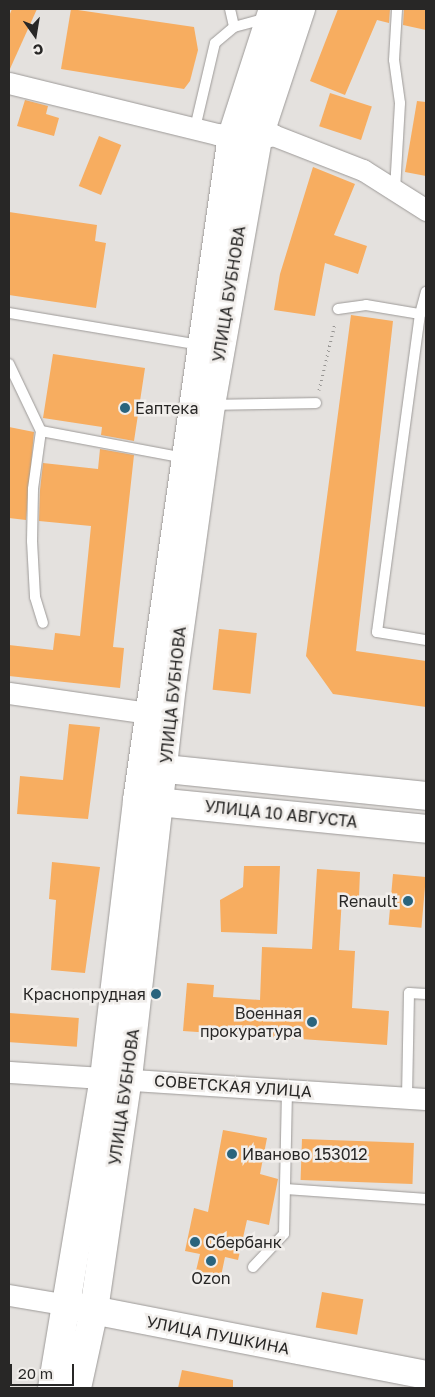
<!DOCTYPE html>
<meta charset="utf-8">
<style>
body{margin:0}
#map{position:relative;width:435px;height:1397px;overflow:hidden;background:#e4e1de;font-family:"Golos Text",sans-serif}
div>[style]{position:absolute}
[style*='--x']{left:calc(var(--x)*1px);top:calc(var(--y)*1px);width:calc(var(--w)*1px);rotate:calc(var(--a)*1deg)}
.building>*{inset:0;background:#f7ad60;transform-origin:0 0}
.path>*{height:3px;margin-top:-1.5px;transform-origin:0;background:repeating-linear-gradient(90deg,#989694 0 1px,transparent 0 5px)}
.roads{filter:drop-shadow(0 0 1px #9d9a98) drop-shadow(0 0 1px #9d9a98)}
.lane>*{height:10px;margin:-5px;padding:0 5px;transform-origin:5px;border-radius:5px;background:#fff}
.street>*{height:21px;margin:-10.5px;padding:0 10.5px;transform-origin:10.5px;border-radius:10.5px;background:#fff}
.secondary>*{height:28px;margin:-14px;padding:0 14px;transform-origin:14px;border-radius:14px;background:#fff}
.highway>*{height:28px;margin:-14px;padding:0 14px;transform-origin:14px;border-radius:14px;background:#fff}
.dots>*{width:14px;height:14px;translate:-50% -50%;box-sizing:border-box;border:2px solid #f1eeeb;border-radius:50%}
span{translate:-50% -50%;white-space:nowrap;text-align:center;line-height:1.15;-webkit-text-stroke:5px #f1eeeb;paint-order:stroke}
.street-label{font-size:16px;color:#282726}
.poi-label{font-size:16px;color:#282726}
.left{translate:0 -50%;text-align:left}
.right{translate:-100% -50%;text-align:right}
.frame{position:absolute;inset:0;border:10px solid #282726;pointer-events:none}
.north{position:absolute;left:10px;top:10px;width:50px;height:50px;-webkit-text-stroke:4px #f1eeeb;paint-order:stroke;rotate:167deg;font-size:14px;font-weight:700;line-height:20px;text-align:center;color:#282726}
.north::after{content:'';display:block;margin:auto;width:18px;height:22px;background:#282726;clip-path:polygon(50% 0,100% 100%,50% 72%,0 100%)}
.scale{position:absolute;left:10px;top:1364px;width:64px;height:22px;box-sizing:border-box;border:2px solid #282726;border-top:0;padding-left:6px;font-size:15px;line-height:18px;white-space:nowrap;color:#282726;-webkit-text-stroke:4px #f1eeeb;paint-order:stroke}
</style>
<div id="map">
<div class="building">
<div style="clip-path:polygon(12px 9px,37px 9px,9px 71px,9px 16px)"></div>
<div style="clip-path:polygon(71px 9px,194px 27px,198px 50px,190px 81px,184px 89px,61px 69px)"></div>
<div style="clip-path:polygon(338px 9px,390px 9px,389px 23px,377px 20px,345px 95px,310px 81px)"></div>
<div style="clip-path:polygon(404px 9px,426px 9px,426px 30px,403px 25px)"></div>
<div style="left:330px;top:93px;width:44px;height:35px;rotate:18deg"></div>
<div style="clip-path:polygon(25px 100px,48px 106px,46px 114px,59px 118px,54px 136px,17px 126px)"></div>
<div style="clip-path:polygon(417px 101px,426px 102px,426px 176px,405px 172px)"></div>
<div style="left:99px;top:136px;width:24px;height:54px;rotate:22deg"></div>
<div style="clip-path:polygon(313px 167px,355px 184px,334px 235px,367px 246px,358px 274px,325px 263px,315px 316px,274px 310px,280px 274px)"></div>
<div style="clip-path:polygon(9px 212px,97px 225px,95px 241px,106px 243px,96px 308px,9px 295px)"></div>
<div style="clip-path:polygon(351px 315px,393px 321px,356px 651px,426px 661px,426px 707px,333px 694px,306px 656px)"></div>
<div style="clip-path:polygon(53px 354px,145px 368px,134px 441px,101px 435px,102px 427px,43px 418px)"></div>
<div style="clip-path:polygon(9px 427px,34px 432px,26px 520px,9px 518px)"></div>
<div style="clip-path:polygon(100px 449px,134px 455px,113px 647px,124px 648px,120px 688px,9px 676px,9px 645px,53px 650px,55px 633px,80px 636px,91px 526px,39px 521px,40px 490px,43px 463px,98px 469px)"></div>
<div style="left:219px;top:629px;width:38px;height:61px;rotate:6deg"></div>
<div style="clip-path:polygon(69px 724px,100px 727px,88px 819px,17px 814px,20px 776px,63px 780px)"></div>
<div style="clip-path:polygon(52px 862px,100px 867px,85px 973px,51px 970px,56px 900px,49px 899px)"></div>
<div style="clip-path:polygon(244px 866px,280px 866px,277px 934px,221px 932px,220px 900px,243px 887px)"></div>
<div style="clip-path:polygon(317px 869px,360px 872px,359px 897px,342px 896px,339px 950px,355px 951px,352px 1008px,389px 1011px,387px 1045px,183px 1031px,187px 983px,214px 985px,213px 997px,260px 1000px,262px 947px,312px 949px)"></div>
<div style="left:393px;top:874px;width:33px;height:51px;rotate:5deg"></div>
<div style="left:9px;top:1013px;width:70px;height:29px;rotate:4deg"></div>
<div style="clip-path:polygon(223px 1130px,267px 1138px,260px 1174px,278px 1179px,269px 1225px,247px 1220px,238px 1260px,225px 1257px,220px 1281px,195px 1275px,200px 1254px,185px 1251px,194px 1208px,208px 1212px)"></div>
<div style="left:302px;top:1139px;width:112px;height:41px;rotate:2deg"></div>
<div style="left:322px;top:1292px;width:42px;height:36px;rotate:10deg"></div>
<div style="clip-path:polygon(182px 1370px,233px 1380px,233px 1388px,178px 1388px)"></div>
</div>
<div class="path">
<div style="--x:319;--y:390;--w:69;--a:-76.6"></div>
</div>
<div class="roads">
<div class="lane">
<div style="--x:230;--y:9;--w:18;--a:77"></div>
<div style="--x:195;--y:128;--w:87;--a:-76.8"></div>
<div style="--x:215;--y:43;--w:25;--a:-40"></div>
<div style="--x:234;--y:27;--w:34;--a:-15"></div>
<div style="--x:395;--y:190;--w:87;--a:-86.7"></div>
<div style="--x:400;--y:103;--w:43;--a:-97.9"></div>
<div style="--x:394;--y:60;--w:51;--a:-86.6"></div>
<div style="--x:338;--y:309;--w:28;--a:-8"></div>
<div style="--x:366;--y:305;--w:55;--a:9.5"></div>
<div style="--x:420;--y:314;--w:321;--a:97.7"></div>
<div style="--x:377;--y:632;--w:50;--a:9.3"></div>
<div style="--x:9;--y:313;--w:194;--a:9.5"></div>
<div style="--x:420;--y:314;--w:23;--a:-75"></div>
<div style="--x:9;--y:364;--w:74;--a:64.5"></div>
<div style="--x:41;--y:431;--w:147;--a:10.6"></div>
<div style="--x:212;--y:405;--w:104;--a:-1.1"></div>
<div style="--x:41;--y:431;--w:59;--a:97.9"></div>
<div style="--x:33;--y:489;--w:52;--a:91.1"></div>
<div style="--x:32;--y:541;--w:56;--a:86.9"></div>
<div style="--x:35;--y:597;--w:27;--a:73"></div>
<div style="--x:407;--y:1097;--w:104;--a:-88.9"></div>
<div style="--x:409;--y:993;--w:17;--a:3"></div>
<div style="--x:287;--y:1189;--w:139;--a:4.1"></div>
<div style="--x:253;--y:1267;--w:45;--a:-46.8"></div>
<div style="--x:284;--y:1234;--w:143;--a:-88.8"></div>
</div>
<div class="street">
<div style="--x:9;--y:83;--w:214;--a:13.8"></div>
<div style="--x:217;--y:134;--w:41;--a:7"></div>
<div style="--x:258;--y:139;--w:16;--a:-15"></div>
<div style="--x:273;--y:135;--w:97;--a:21.3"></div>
<div style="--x:363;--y:170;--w:75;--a:32.4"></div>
<div style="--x:9;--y:693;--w:140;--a:8.2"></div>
<div style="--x:9;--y:1072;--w:418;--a:3.7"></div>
<div style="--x:9;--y:1295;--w:60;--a:9.6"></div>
</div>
<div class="secondary">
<div style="--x:147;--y:767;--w:281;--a:5.9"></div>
<div style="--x:77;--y:1307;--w:356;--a:11"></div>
<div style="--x:52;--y:1388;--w:314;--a:-80.5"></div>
<div style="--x:104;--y:1078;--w:280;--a:-83.2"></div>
<div style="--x:77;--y:1388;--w:80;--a:-77.7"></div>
<div style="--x:94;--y:1310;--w:234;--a:-81.7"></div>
<div style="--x:128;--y:1078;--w:394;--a:-83.6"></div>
<div style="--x:172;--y:686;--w:284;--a:-82.1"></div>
<div style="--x:211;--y:405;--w:270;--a:-80"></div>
<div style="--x:258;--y:139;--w:137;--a:-71.7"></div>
</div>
<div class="highway">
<div style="--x:273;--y:9;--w:133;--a:107.9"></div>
<div style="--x:232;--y:136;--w:671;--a:98.14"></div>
<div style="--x:137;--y:800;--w:290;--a:5.7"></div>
</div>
</div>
<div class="dots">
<div style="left:125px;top:408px;background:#2a647d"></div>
<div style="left:408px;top:901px;background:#2a647d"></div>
<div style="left:156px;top:994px;background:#2a647d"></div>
<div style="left:312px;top:1022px;background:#2a647d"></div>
<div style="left:232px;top:1154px;background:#2a647d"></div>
<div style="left:195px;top:1242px;background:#2a647d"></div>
<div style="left:211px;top:1261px;background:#2a647d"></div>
</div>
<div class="street-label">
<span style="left:229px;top:294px;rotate:-81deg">УЛИЦА БУБНОВА</span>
<span style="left:173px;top:695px;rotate:-84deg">УЛИЦА БУБНОВА</span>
<span style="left:281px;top:814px;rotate:6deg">УЛИЦА 10 АВГУСТА</span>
<span style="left:233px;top:1086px;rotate:4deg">СОВЕТСКАЯ УЛИЦА</span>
<span style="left:124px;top:1097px;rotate:-82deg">УЛИЦА БУБНОВА</span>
<span style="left:218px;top:1335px;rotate:11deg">УЛИЦА ПУШКИНА</span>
</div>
<div class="poi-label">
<span class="left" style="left:135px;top:408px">Еаптека</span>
<span class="right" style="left:398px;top:901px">Renault</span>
<span class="right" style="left:146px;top:994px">Краснопрудная</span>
<span class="right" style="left:302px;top:1022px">Военная<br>прокуратура</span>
<span class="left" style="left:242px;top:1154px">Иваново 153012</span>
<span class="left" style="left:205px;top:1242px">Сбербанк</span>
<span style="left:211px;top:1278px">Ozon</span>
</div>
<div class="frame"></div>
<div class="north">С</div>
<div class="scale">20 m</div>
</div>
